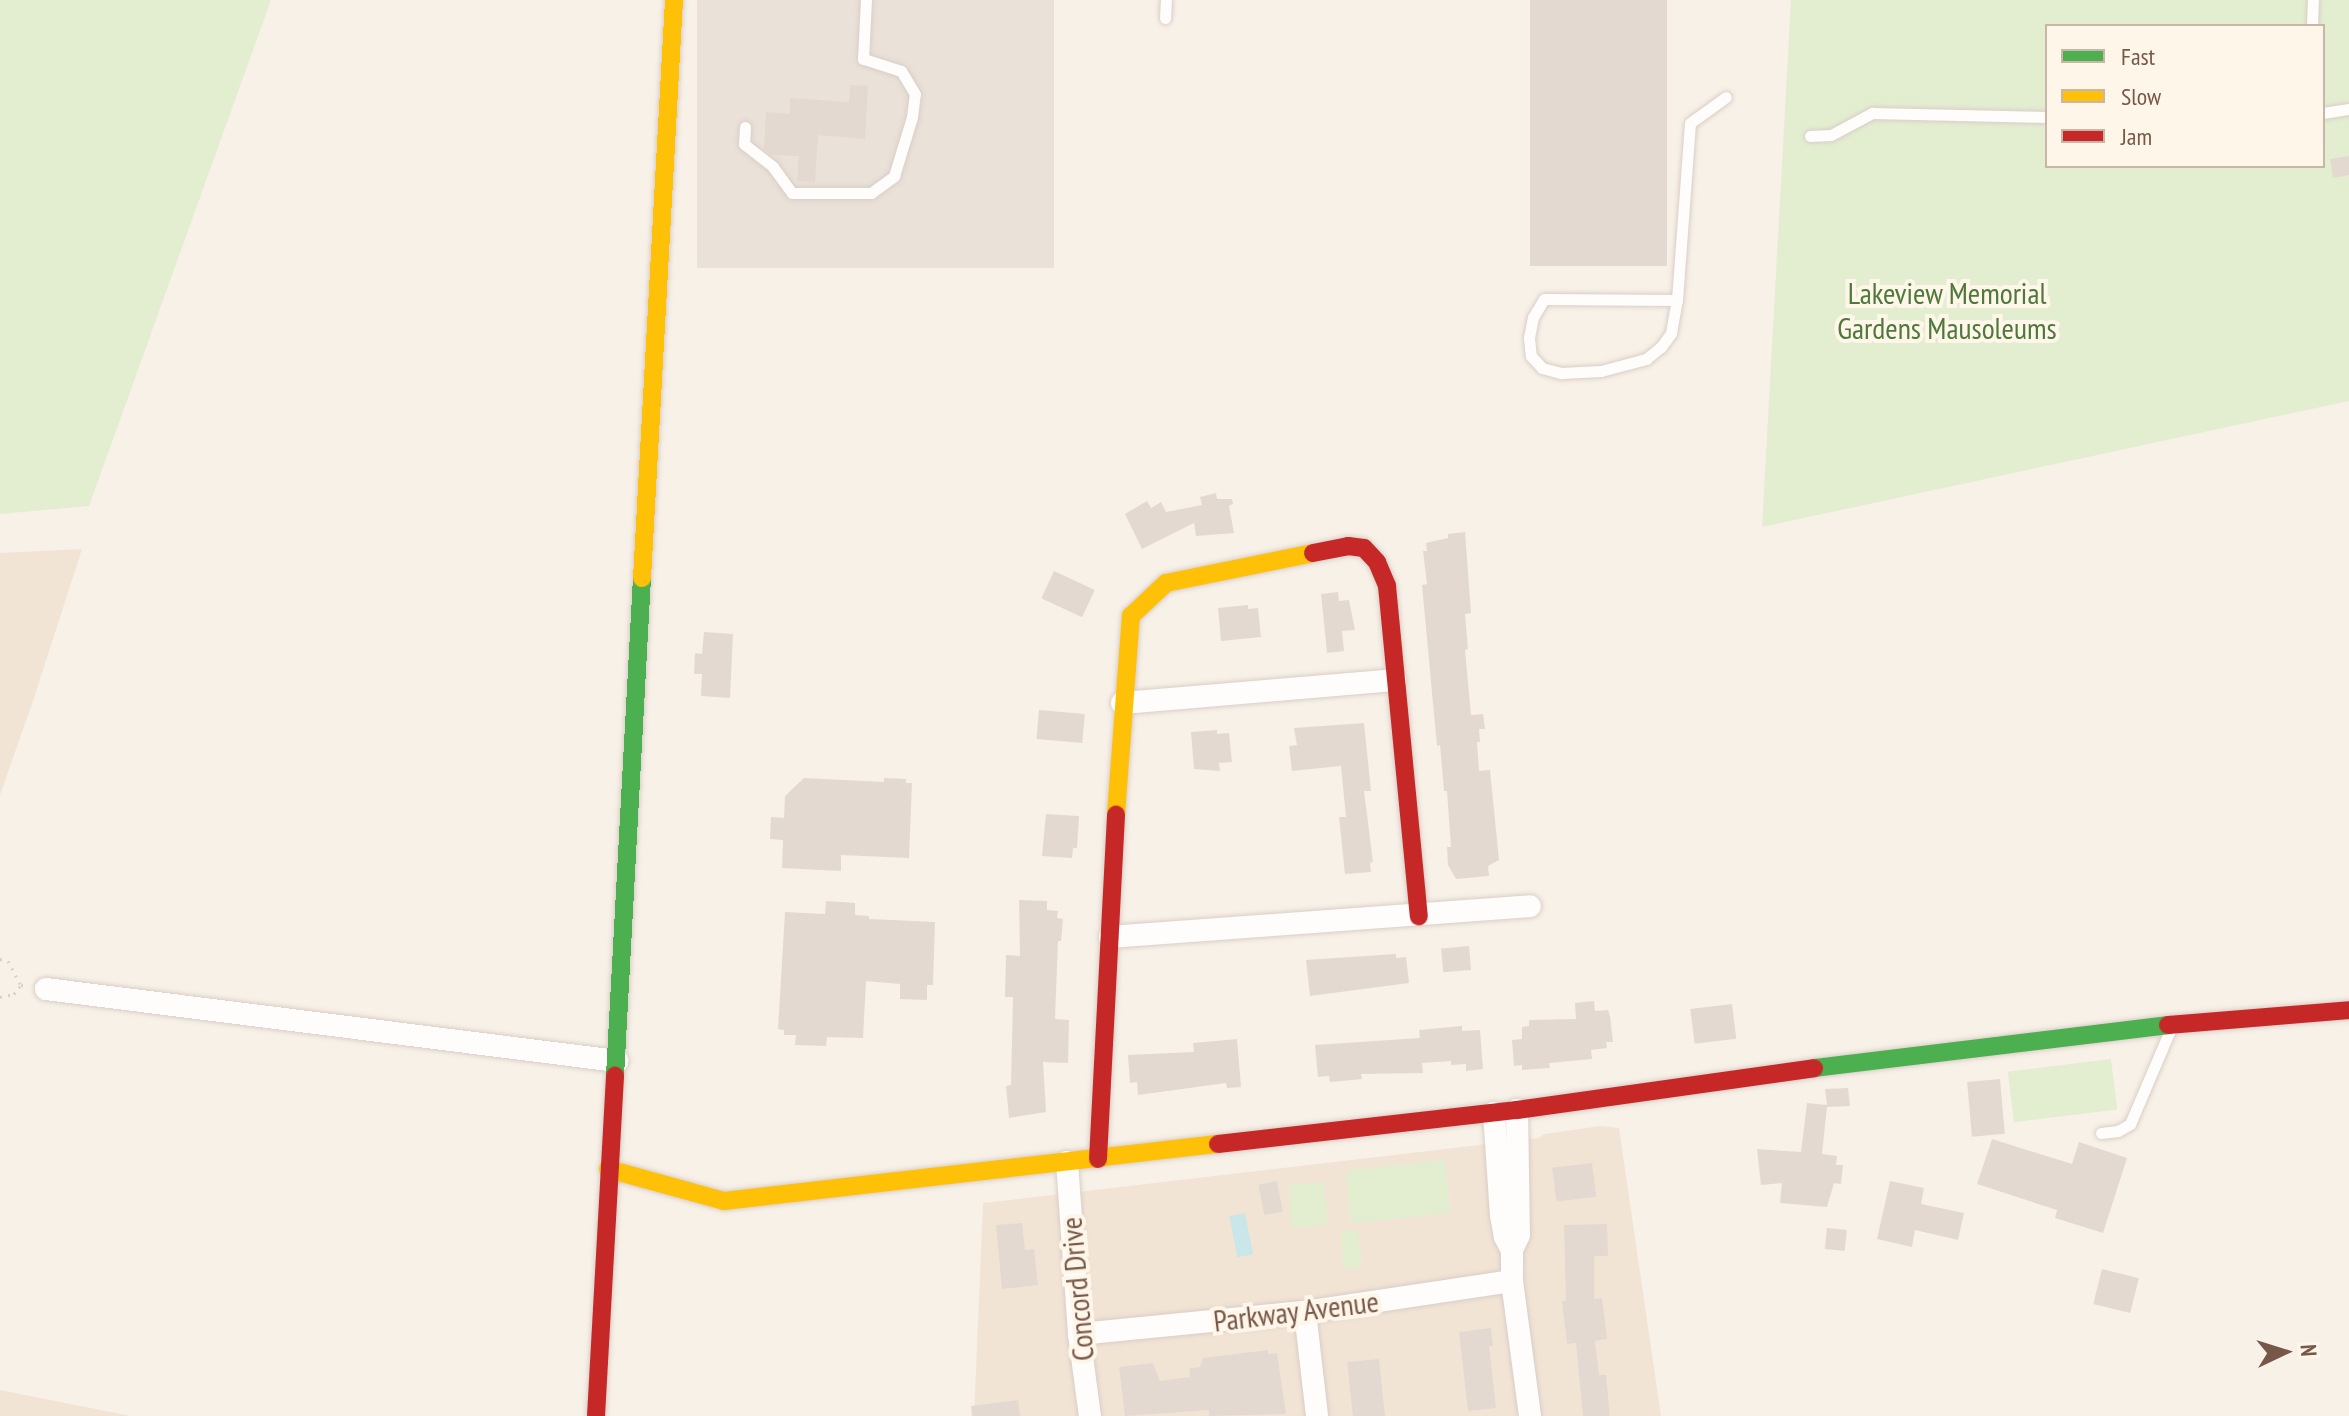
<!DOCTYPE html>
<style>
body{margin:0}
#map{position:relative;width:2349px;height:1416px;overflow:hidden;background:#f8f1e8;font-family:"PT Sans Narrow",sans-serif}
div>[style]{position:absolute}
[style*='--x']{left:calc(var(--x)*1px);top:calc(var(--y)*1px);width:calc(var(--w)*1px);rotate:calc(var(--a)*1deg)}
.residential>*{inset:0;background:#f2e4d5}
.industrial>*{inset:0;background:#eae1d9;transform-origin:0 0}
.green>*{inset:0;background:#e3eed1;transform-origin:0 0}
.water>*{inset:0;background:#c9e6e8;transform-origin:0 0}
.building>*{inset:0;background:#e4d9d0;transform-origin:0 0}
.path>*{height:3px;margin-top:-1.5px;transform-origin:0;background:repeating-linear-gradient(90deg,#dad0cb 0 2px,transparent 0 8px)}
.roads{filter:drop-shadow(0 0 2px #d9cec6) drop-shadow(0 0 2px #d9cec6)}
.lane>*{height:11px;margin:-5.5px;padding:0 5.5px;transform-origin:5.5px;border-radius:5.5px;background:#fefdfc}
.street>*{height:22px;margin:-11px;padding:0 11px;transform-origin:11px;border-radius:11px;background:#fefdfc}
.fast>*{height:18px;margin:-9px;padding:0 9px;transform-origin:9px;border-radius:9px;background:#4caf50}
.slow>*{height:18px;margin:-9px;padding:0 9px;transform-origin:9px;border-radius:9px;background:#ffc107}
.jam>*{height:18px;margin:-9px;padding:0 9px;transform-origin:9px;border-radius:9px;background:#c62828}
span{translate:-50% -50%;white-space:nowrap;text-align:center;line-height:1.15;-webkit-text-stroke:8px #fff6ea;paint-order:stroke}
.park-label{font-size:30px;color:#4e783c}
.street-label{font-size:30px;color:#775747}
.legend{position:absolute;left:2045px;top:24px;width:280px;height:144px;box-sizing:border-box;background:#fff6ea;border:2px solid #c9b6a9;margin:0;padding:10px 14px;list-style:none;font-size:24px;color:#775747}
.legend li{display:flex;align-items:center;gap:16px;height:40px}
.legend b{width:40px;border:2px solid #c9b6a9}
.north{position:absolute;left:2245px;top:1312px;width:80px;height:80px;-webkit-text-stroke:6px #fff6ea;paint-order:stroke;rotate:86deg;font-size:22px;font-weight:700;line-height:32px;text-align:center;color:#775747}
.north::after{content:'';display:block;margin:auto;width:28px;height:36px;background:#775747;clip-path:polygon(50% 0,100% 100%,50% 72%,0 100%)}
</style>
<div id="map">
<div class="residential">
<div style="clip-path:polygon(82px 549px,33px 701px,0 795px,0 553px)"></div>
<div style="clip-path:polygon(1601px 1126px,1619px 1128px,1661px 1416px,974px 1416px,983px 1203px,1538px 1138px,1545px 1134px)"></div>
<div style="clip-path:polygon(0 1390px,131px 1416px,0 1416px)"></div>
</div>
<div class="industrial">
<div style="left:697px;top:0;width:357px;height:268px"></div>
</div>
<div class="green">
<div style="clip-path:polygon(0 0,271px 0,89px 506px,0 514px)"></div>
<div style="clip-path:polygon(evenodd,1791px 0,2349px 0,2349px 401px,1762px 527px,1791px 0,2047px 26px,2323px 26px,2323px 166px,2047px 166px,2047px 26px)"></div>
<div style="left:2111px;top:1059px;width:51px;height:104px;rotate:83deg"></div>
<div style="left:1445px;top:1160px;width:53px;height:100px;rotate:84deg"></div>
<div style="left:1324px;top:1182px;width:43px;height:36px;rotate:85deg"></div>
<div style="left:1358px;top:1230px;width:37px;height:18px;rotate:84deg"></div>
</div>
<div class="water">
<div style="left:1245px;top:1213px;width:42px;height:16px;rotate:79deg"></div>
</div>
<div class="building">
<div style="left:1530px;top:0;width:137px;height:266px"></div>
<div style="clip-path:polygon(850px 85px,868px 86px,865px 139px,818px 135px,815px 182px,797px 181px,799px 156px,772px 155px,764px 149px,766px 112px,790px 114px,790px 98px,849px 102px)"></div>
<div style="clip-path:polygon(2349px 156px,2349px 175px,2333px 178px,2330px 159px)"></div>
<div style="clip-path:polygon(1216px 493px,1217px 499px,1232px 499px,1233px 504px,1229px 506px,1234px 533px,1196px 536px,1194px 523px,1142px 549px,1125px 514px,1147px 501px,1151px 508px,1161px 502px,1166px 512px,1202px 505px,1200px 497px)"></div>
<div style="clip-path:polygon(1465px 532px,1471px 613px,1465px 614px,1468px 649px,1465px 650px,1471px 715px,1483px 714px,1485px 729px,1479px 729px,1480px 742px,1477px 742px,1479px 771px,1490px 770px,1499px 860px,1488px 866px,1489px 876px,1456px 879px,1448px 865px,1447px 847px,1451px 847px,1447px 791px,1444px 791px,1440px 745px,1437px 746px,1422px 585px,1427px 584px,1423px 551px,1427px 551px,1426px 543px,1448px 538px,1448px 534px)"></div>
<div style="left:1054px;top:571px;width:45px;height:30px;rotate:25deg"></div>
<div style="clip-path:polygon(1338px 592px,1339px 601px,1349px 600px,1355px 630px,1342px 631px,1344px 651px,1327px 653px,1321px 594px)"></div>
<div style="clip-path:polygon(1248px 605px,1248px 609px,1258px 608px,1261px 637px,1221px 641px,1218px 608px)"></div>
<div style="clip-path:polygon(704px 632px,733px 634px,730px 698px,701px 696px,702px 674px,694px 674px,695px 653px,702px 654px)"></div>
<div style="left:1039px;top:710px;width:46px;height:29px;rotate:5deg"></div>
<div style="clip-path:polygon(1364px 723px,1371px 791px,1364px 791px,1373px 862px,1370px 863px,1371px 872px,1345px 874px,1339px 817px,1346px 817px,1341px 766px,1292px 771px,1289px 746px,1297px 745px,1294px 728px)"></div>
<div style="clip-path:polygon(1217px 730px,1217px 734px,1229px 733px,1232px 762px,1219px 763px,1220px 771px,1194px 769px,1191px 732px)"></div>
<div style="clip-path:polygon(804px 778px,884px 782px,884px 778px,906px 779px,906px 783px,912px 783px,909px 858px,841px 855px,841px 871px,782px 868px,783px 840px,770px 839px,771px 817px,784px 818px,785px 796px)"></div>
<div style="clip-path:polygon(1046px 814px,1079px 816px,1077px 848px,1073px 848px,1072px 858px,1042px 856px)"></div>
<div style="clip-path:polygon(1019px 900px,1047px 901px,1047px 910px,1058px 911px,1057px 918px,1063px 919px,1061px 941px,1058px 941px,1055px 1019px,1069px 1020px,1068px 1063px,1043px 1062px,1046px 1112px,1009px 1118px,1006px 1086px,1011px 1085px,1013px 997px,1005px 997px,1006px 955px,1020px 956px)"></div>
<div style="clip-path:polygon(826px 901px,855px 903px,855px 915px,869px 916px,869px 919px,935px 922px,933px 985px,927px 985px,927px 1000px,900px 999px,900px 984px,866px 981px,863px 1038px,827px 1037px,826px 1046px,795px 1045px,796px 1035px,784px 1035px,784px 1030px,778px 1029px,785px 912px,825px 914px)"></div>
<div style="left:1469px;top:946px;width:24px;height:28px;rotate:85deg"></div>
<div style="clip-path:polygon(1396px 954px,1396px 958px,1406px 957px,1409px 983px,1310px 996px,1306px 960px)"></div>
<div style="clip-path:polygon(1594px 1001px,1595px 1011px,1608px 1010px,1610px 1016px,1613px 1042px,1606px 1042px,1607px 1048px,1591px 1050px,1592px 1059px,1549px 1063px,1550px 1068px,1522px 1070px,1522px 1065px,1514px 1066px,1512px 1040px,1522px 1039px,1522px 1027px,1529px 1026px,1529px 1020px,1576px 1019px,1575px 1003px)"></div>
<div style="left:1732px;top:1004px;width:35px;height:42px;rotate:83deg"></div>
<div style="clip-path:polygon(1462px 1026px,1462px 1031px,1480px 1030px,1483px 1069px,1466px 1071px,1466px 1064px,1451px 1065px,1451px 1061px,1422px 1063px,1423px 1073px,1361px 1074px,1362px 1079px,1330px 1082px,1329px 1076px,1318px 1077px,1315px 1045px,1420px 1038px,1419px 1030px)"></div>
<div style="clip-path:polygon(1237px 1039px,1241px 1087px,1227px 1088px,1226px 1083px,1138px 1095px,1137px 1082px,1130px 1083px,1128px 1055px,1194px 1052px,1193px 1043px)"></div>
<div style="left:2000px;top:1079px;width:55px;height:33px;rotate:85deg"></div>
<div style="clip-path:polygon(1848px 1088px,1850px 1106px,1827px 1107px,1822px 1154px,1837px 1156px,1836px 1165px,1843px 1165px,1841px 1184px,1834px 1183px,1827px 1207px,1780px 1203px,1782px 1183px,1761px 1185px,1757px 1149px,1801px 1152px,1807px 1103px,1827px 1105px,1825px 1089px)"></div>
<div style="clip-path:polygon(1992px 1139px,2072px 1164px,2079px 1142px,2127px 1158px,2103px 1233px,2055px 1218px,2057px 1210px,1977px 1184px)"></div>
<div style="left:1592px;top:1163px;width:34px;height:40px;rotate:83deg"></div>
<div style="left:1277px;top:1181px;width:31px;height:19px;rotate:79deg"></div>
<div style="clip-path:polygon(1890px 1181px,1924px 1188px,1921px 1204px,1964px 1213px,1958px 1240px,1915px 1230px,1912px 1247px,1877px 1239px)"></div>
<div style="clip-path:polygon(1022px 1223px,1025px 1250px,1034px 1249px,1038px 1285px,1002px 1289px,996px 1225px)"></div>
<div style="clip-path:polygon(1607px 1224px,1608px 1256px,1594px 1256px,1594px 1299px,1602px 1298px,1607px 1339px,1595px 1341px,1599px 1375px,1606px 1375px,1610px 1416px,1583px 1416px,1576px 1343px,1567px 1344px,1562px 1301px,1566px 1301px,1564px 1225px)"></div>
<div style="left:1827px;top:1228px;width:20px;height:21px;rotate:6deg"></div>
<div style="left:2102px;top:1269px;width:38px;height:36px;rotate:14deg"></div>
<div style="clip-path:polygon(1491px 1328px,1493px 1346px,1489px 1346px,1496px 1408px,1468px 1411px,1459px 1332px)"></div>
<div style="clip-path:polygon(1268px 1350px,1268px 1354px,1277px 1353px,1286px 1414px,1209px 1416px,1209px 1410px,1125px 1416px,1119px 1367px,1153px 1363px,1160px 1381px,1190px 1377px,1190px 1368px,1200px 1367px,1203px 1358px)"></div>
<div style="left:1379px;top:1359px;width:57px;height:32px;rotate:84deg"></div>
<div style="clip-path:polygon(1018px 1400px,1020px 1416px,972px 1416px,971px 1406px)"></div>
</div>
<div class="path">
<div style="--x:0;--y:959;--w:8;--a:14"></div>
<div style="--x:8;--y:961;--w:27;--a:62"></div>
<div style="--x:21;--y:985;--w:6;--a:9"></div>
<div style="--x:0;--y:997;--w:14;--a:-12"></div>
<div style="--x:14;--y:994;--w:11;--a:-52"></div>
</div>
<div class="roads">
<div class="lane">
<div style="--x:1165;--y:18;--w:18;--a:-87"></div>
<div style="--x:2312;--y:26;--w:26;--a:-88"></div>
<div style="--x:2323;--y:113;--w:26;--a:-9"></div>
<div style="--x:745;--y:127;--w:17;--a:93"></div>
<div style="--x:744;--y:144;--w:37;--a:38"></div>
<div style="--x:773;--y:167;--w:32;--a:54"></div>
<div style="--x:792;--y:193;--w:79;--a:0"></div>
<div style="--x:871;--y:193;--w:29;--a:-36"></div>
<div style="--x:894;--y:176;--w:62;--a:-73"></div>
<div style="--x:912;--y:117;--w:23;--a:-83"></div>
<div style="--x:915;--y:94;--w:27;--a:-121"></div>
<div style="--x:901;--y:71;--w:40;--a:-162"></div>
<div style="--x:863;--y:59;--w:59;--a:-87.1"></div>
<div style="--x:1810;--y:136;--w:21;--a:-3"></div>
<div style="--x:1831;--y:135;--w:47;--a:-28.2"></div>
<div style="--x:1872;--y:113;--w:175;--a:1.3"></div>
<div style="--x:1677;--y:300;--w:133;--a:-179.6"></div>
<div style="--x:1544;--y:299;--w:21;--a:121"></div>
<div style="--x:1533;--y:317;--w:21;--a:101"></div>
<div style="--x:1529;--y:338;--w:18;--a:84"></div>
<div style="--x:1531;--y:356;--w:16;--a:47"></div>
<div style="--x:1542;--y:368;--w:20;--a:15"></div>
<div style="--x:1561;--y:373;--w:40;--a:-2.9"></div>
<div style="--x:1601;--y:371;--w:47;--a:-14.9"></div>
<div style="--x:1646;--y:359;--w:19;--a:-39"></div>
<div style="--x:1661;--y:347;--w:17;--a:-54"></div>
<div style="--x:1671;--y:333;--w:34;--a:-80"></div>
<div style="--x:1677;--y:300;--w:177;--a:-85.8"></div>
<div style="--x:1690;--y:123;--w:44;--a:-35.8"></div>
<div style="--x:2101;--y:1133;--w:17;--a:-7"></div>
<div style="--x:2118;--y:1131;--w:14;--a:-30"></div>
<div style="--x:2130;--y:1124;--w:104;--a:-66.9"></div>
</div>
<div class="street">
<div style="--x:1122;--y:703;--w:274;--a:-4.8"></div>
<div style="--x:1110;--y:937;--w:421;--a:-4.2"></div>
<div style="--x:46;--y:989;--w:576;--a:7.19"></div>
<div style="--x:1517;--y:1110;--w:125;--a:89.1"></div>
<div style="--x:1519;--y:1235;--w:17;--a:115"></div>
<div style="--x:1512;--y:1250;--w:31;--a:90"></div>
<div style="--x:1512;--y:1281;--w:136;--a:82.4"></div>
<div style="--x:1494;--y:1113;--w:102;--a:86.1"></div>
<div style="--x:1501;--y:1215;--w:22;--a:80"></div>
<div style="--x:1505;--y:1237;--w:15;--a:62"></div>
<div style="--x:1067;--y:1162;--w:172;--a:86"></div>
<div style="--x:1079;--y:1334;--w:83;--a:82.4"></div>
<div style="--x:1305;--y:1312;--w:105;--a:83.4"></div>
<div style="--x:1079;--y:1334;--w:227;--a:-5.6"></div>
<div style="--x:1305;--y:1312;--w:209;--a:-8.5"></div>
</div>
<div class="fast">
<div style="--x:1814;--y:1068;--w:357;--a:-6.9"></div>
<div style="--x:615;--y:1076;--w:499;--a:-86.9"></div>
</div>
<div class="slow">
<div style="--x:642;--y:578;--w:579;--a:-86.83"></div>
<div style="--x:1116;--y:814;--w:199;--a:-85.7"></div>
<div style="--x:1131;--y:616;--w:48;--a:-43.3"></div>
<div style="--x:1166;--y:583;--w:150;--a:-11.5"></div>
<div style="--x:608;--y:1169;--w:120;--a:15.4"></div>
<div style="--x:724;--y:1201;--w:497;--a:-6.6"></div>
</div>
<div class="jam">
<div style="--x:1313;--y:553;--w:36;--a:-11"></div>
<div style="--x:1348;--y:546;--w:16;--a:7"></div>
<div style="--x:1364;--y:548;--w:19;--a:47"></div>
<div style="--x:1377;--y:562;--w:26;--a:67"></div>
<div style="--x:1387;--y:586;--w:332;--a:84.5"></div>
<div style="--x:2168;--y:1025;--w:182;--a:-4.7"></div>
<div style="--x:1218;--y:1144;--w:301;--a:-6.5"></div>
<div style="--x:1517;--y:1110;--w:300;--a:-8"></div>
<div style="--x:1098;--y:1159;--w:345;--a:-87"></div>
<div style="--x:596;--y:1416;--w:341;--a:-86.8"></div>
</div>
</div>
<div class="park-label">
<span style="left:1947px;top:310px">Lakeview Memorial<br>Gardens Mausoleums</span>
</div>
<div class="street-label">
<span style="left:1077px;top:1289px;rotate:-95deg">Concord Drive</span>
<span style="left:1296px;top:1311px;rotate:-7deg">Parkway Avenue</span>
</div>
<ul class="legend">
<li><b style="height:10px;background:#4caf50"></b>Fast</li>
<li><b style="height:10px;background:#ffc107"></b>Slow</li>
<li><b style="height:10px;background:#c62828"></b>Jam</li>
</ul>
<div class="north">N</div>
</div>
